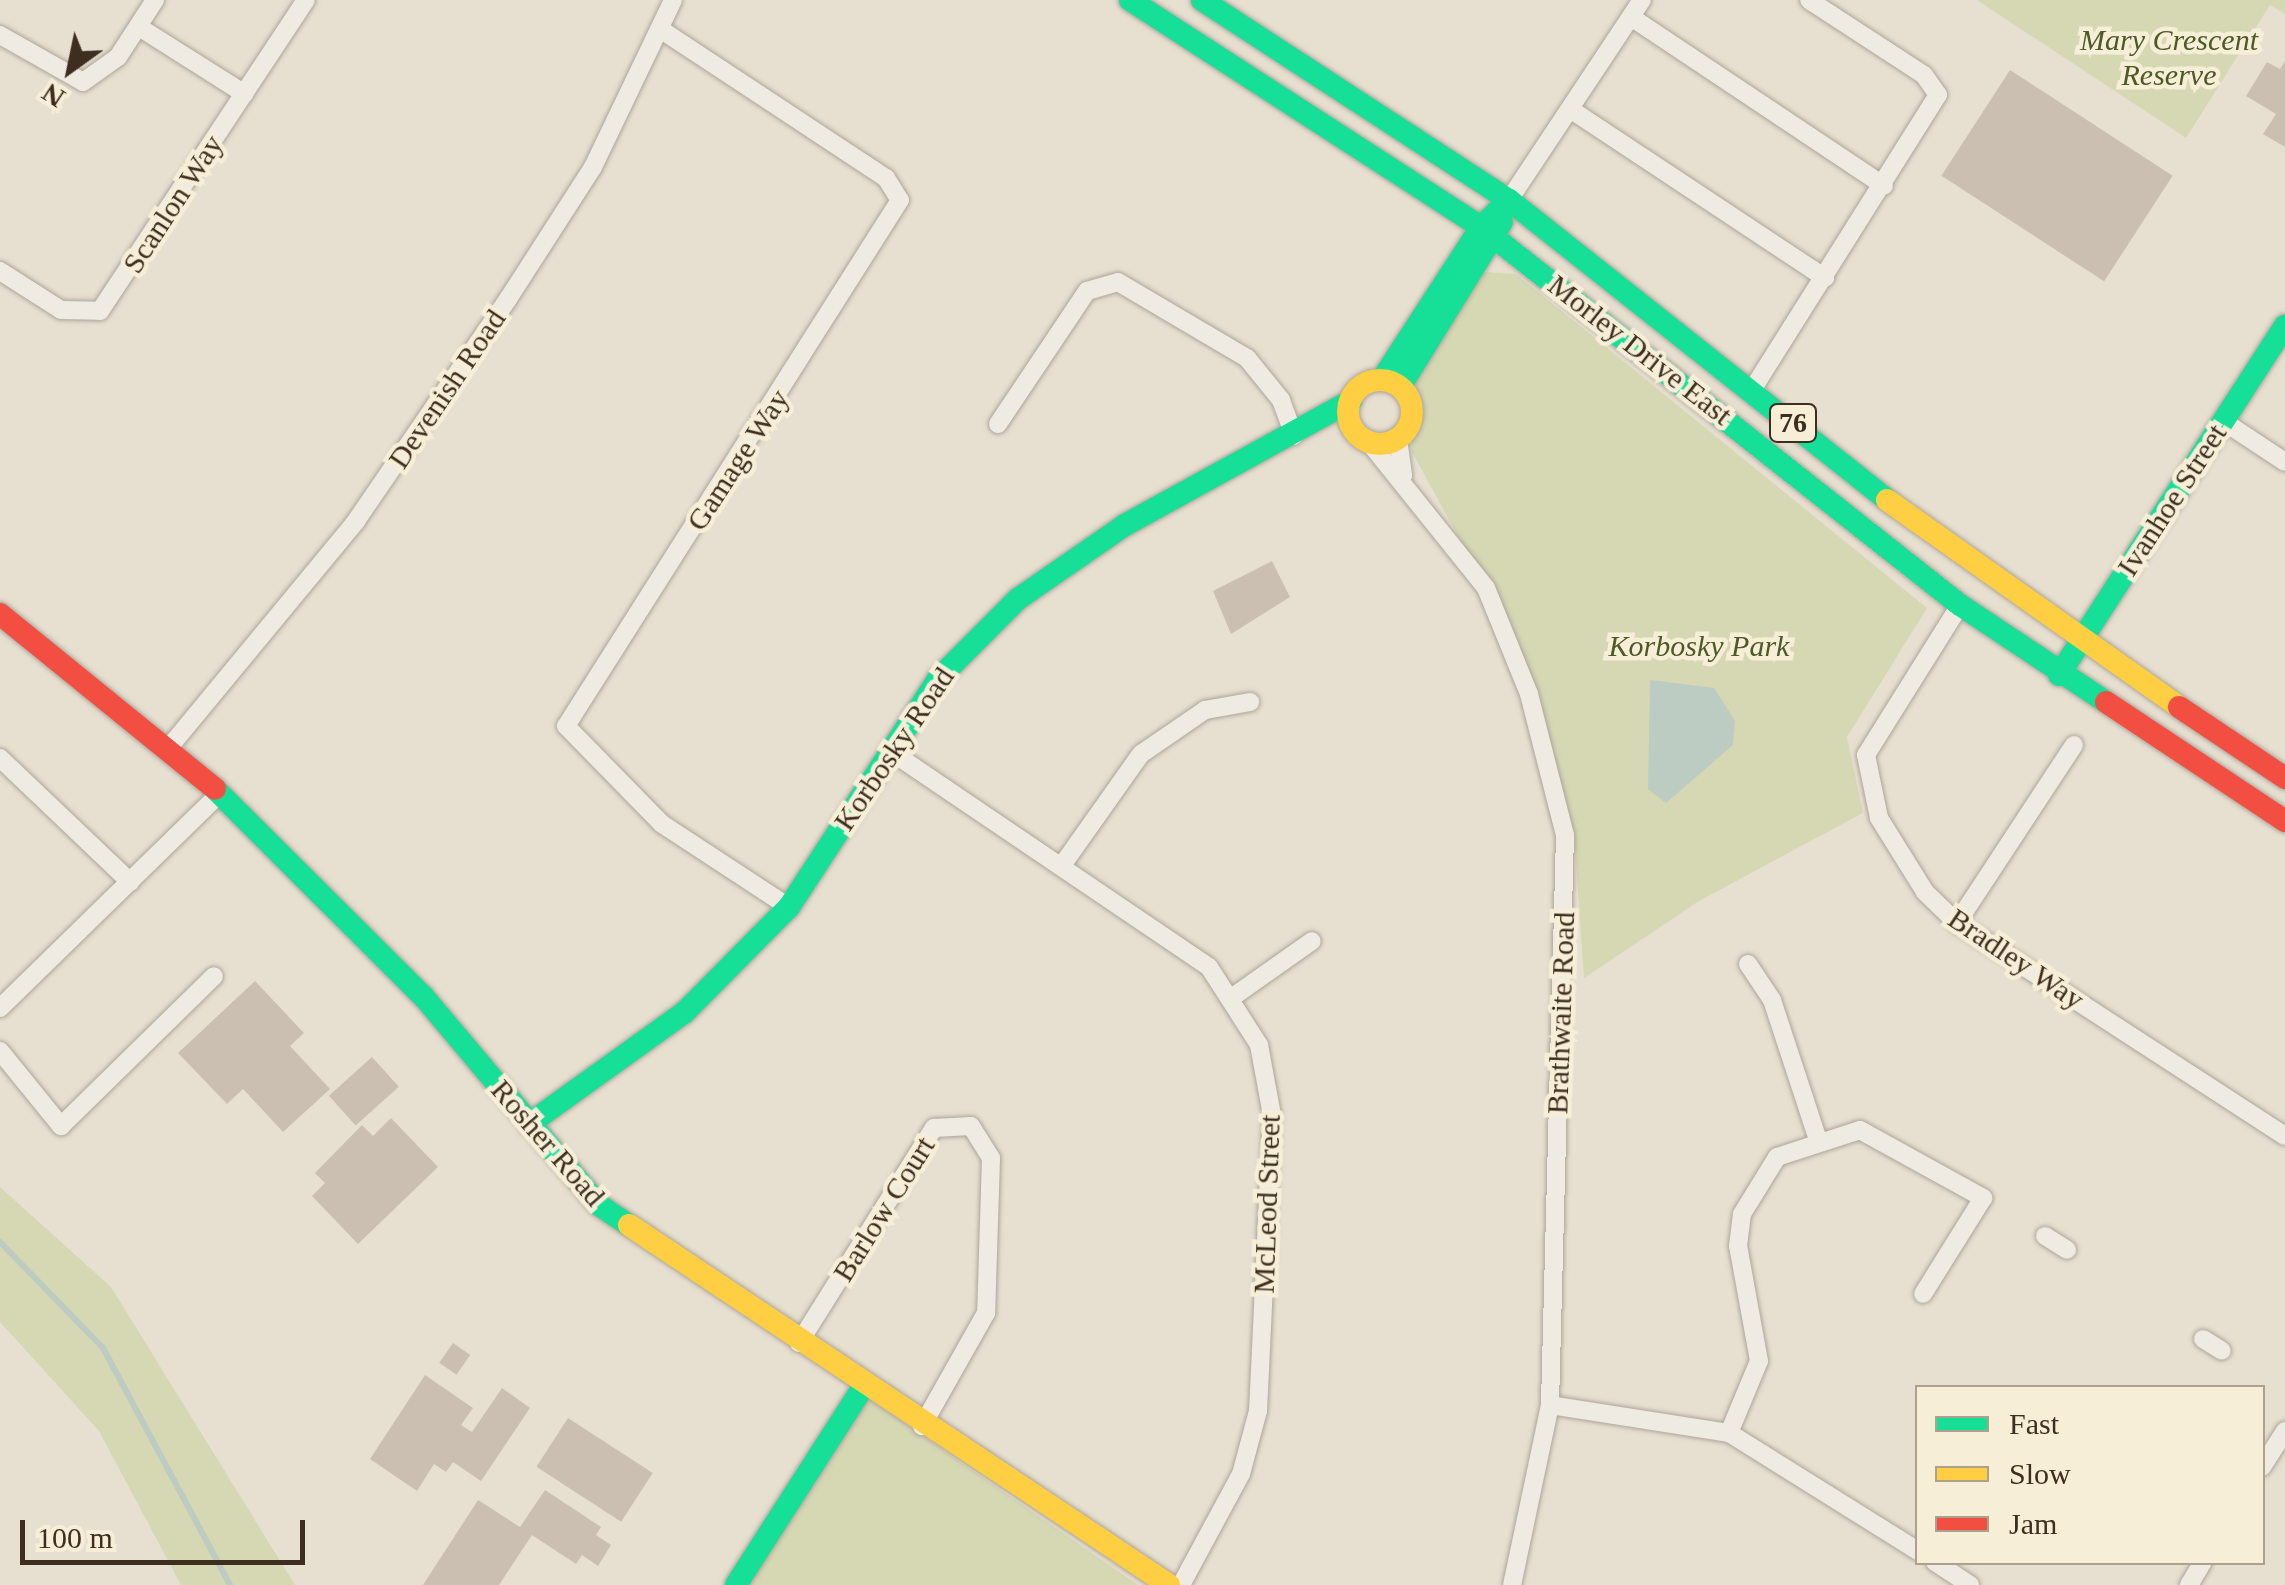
<!DOCTYPE html>
<style>
body{margin:0}
#map{position:relative;width:2285px;height:1585px;overflow:hidden;background:#e7e0d1;font-family:Georgia,serif}
div>[style]{position:absolute}
[style*='--x']{left:calc(var(--x)*1px);top:calc(var(--y)*1px);width:calc(var(--w)*1px);rotate:calc(var(--a)*1deg)}
.green>*{inset:0;background:#d6d7b3}
.water>*{inset:0;background:#bcccc2}
.stream>*{height:6px;margin:-3px;padding:0 3px;transform-origin:3px;border-radius:3px;background:#bcccc2}
.building>*{inset:0;background:#cbbfb2;transform-origin:0 0}
.roads{filter:drop-shadow(0 0 2px #ada599) drop-shadow(0 0 2px #ada599)}
.street>*{height:18px;margin:-9px;padding:0 9px;transform-origin:9px;border-radius:9px;background:#efebe3}
.fast>*{height:22px;margin:-11px;padding:0 11px;transform-origin:11px;border-radius:11px;background:#16e098}
.slow>*{height:22px;margin:-11px;padding:0 11px;transform-origin:11px;border-radius:11px;background:#ffcf43}
.slow>.ring{margin:-11px;padding:0;box-sizing:content-box;background:none;border:22px solid #ffcf43;border-radius:50%}
.jam>*{height:22px;margin:-11px;padding:0 11px;transform-origin:11px;border-radius:11px;background:#f24e42}
span{translate:-50% -50%;white-space:nowrap;text-align:center;line-height:1.15;-webkit-text-stroke:9px #f7eed8;paint-order:stroke}
.shield-label span{padding:2px 8px;background:#f7eed8;border:2px solid;border-radius:8px;-webkit-text-stroke-width:0}
.shield-label{font-size:28px;color:#3d2e20;font-weight:700}
.park-label{font-size:30px;color:#4d5a26;font-style:italic}
.street-label{font-size:30px;color:#3d2e20}
.legend{position:absolute;left:1915px;top:1385px;width:350px;height:180px;box-sizing:border-box;background:#f7eed8;border:2px solid #ada18e;margin:0;padding:12px 18px;list-style:none;font-size:30px;color:#3d2e20}
.legend li{display:flex;align-items:center;gap:20px;height:50px}
.legend b{width:50px;border:2px solid #ada18e}
.north{position:absolute;left:20px;top:20px;width:100px;height:100px;-webkit-text-stroke:8px #f7eed8;paint-order:stroke;rotate:213deg;font-size:28px;font-weight:700;line-height:40px;text-align:center;color:#3d2e20}
.north::after{content:'';display:block;margin:auto;width:35px;height:45px;background:#3d2e20;clip-path:polygon(50% 0,100% 100%,50% 72%,0 100%)}
.scale{position:absolute;left:20px;top:1520px;width:285px;height:45px;box-sizing:border-box;border:5px solid #3d2e20;border-top:0;padding-left:12px;font-size:30px;line-height:35px;white-space:nowrap;color:#3d2e20;-webkit-text-stroke:8px #f7eed8;paint-order:stroke}
</style>
<div id="map">
<div class="green">
<div style="clip-path:polygon(1977px 0,2285px 0,2285px 14px,2270px 5px,2186px 138px)"></div>
<div style="clip-path:polygon(1485px 272px,1516px 274px,1927px 608px,1847px 737px,1863px 813px,1699px 901px,1584px 978px,1574px 834px,1523px 655px,1412px 452px,1408px 380px)"></div>
<div style="clip-path:polygon(0 1187px,111px 1287px,295px 1585px,181px 1585px,99px 1431px,0 1322px)"></div>
<div style="clip-path:polygon(859px 1392px,1138px 1585px,735px 1585px)"></div>
</div>
<div class="water">
<div style="clip-path:polygon(1650px 680px,1714px 688px,1735px 721px,1733px 745px,1666px 803px,1648px 789px)"></div>
</div>
<div class="stream">
<div style="--x:0;--y:1242;--w:148;--a:45.8"></div>
<div style="--x:103;--y:1348;--w:269;--a:61.8"></div>
</div>
<div class="building">
<div style="clip-path:polygon(2285px 61px,2285px 147px,2263px 134px,2276px 114px,2246px 96px,2267px 62px,2280px 69px)"></div>
<div style="left:2010px;top:70px;width:194px;height:126px;rotate:33deg"></div>
<div style="clip-path:polygon(1272px 561px,1290px 597px,1231px 634px,1213px 591px)"></div>
<div style="clip-path:polygon(255px 981px,304px 1033px,290px 1046px,330px 1089px,283px 1132px,243px 1089px,227px 1104px,178px 1053px)"></div>
<div style="left:372px;top:1057px;width:40px;height:58px;rotate:48deg"></div>
<div style="clip-path:polygon(391px 1118px,438px 1167px,358px 1244px,312px 1196px,325px 1183px,315px 1173px,362px 1125px,373px 1136px)"></div>
<div style="left:453px;top:1343px;width:21px;height:24px;rotate:35deg"></div>
<div style="clip-path:polygon(425px 1375px,473px 1408px,461px 1425px,472px 1432px,502px 1388px,530px 1408px,481px 1481px,453px 1462px,446px 1472px,434px 1464px,417px 1491px,370px 1459px)"></div>
<div style="left:568px;top:1418px;width:101px;height:58px;rotate:33deg"></div>
<div style="clip-path:polygon(545px 1490px,601px 1527px,596px 1535px,611px 1545px,598px 1566px,582px 1555px,576px 1564px,532px 1535px,499px 1585px,423px 1585px,478px 1500px,520px 1527px)"></div>
</div>
<div class="roads">
<div class="street">
<div style="--x:1631;--y:17;--w:304;--a:33.7"></div>
<div style="--x:139;--y:27;--w:125;--a:32.3"></div>
<div style="--x:660;--y:29;--w:271;--a:33.4"></div>
<div style="--x:886;--y:178;--w:26;--a:58"></div>
<div style="--x:900;--y:200;--w:623;--a:122.41"></div>
<div style="--x:566;--y:726;--w:137;--a:45.6"></div>
<div style="--x:662;--y:824;--w:152;--a:33.2"></div>
<div style="--x:0;--y:35;--w:95;--a:29.5"></div>
<div style="--x:83;--y:82;--w:43;--a:-35.5"></div>
<div style="--x:118;--y:57;--w:68;--a:-57"></div>
<div style="--x:1570;--y:109;--w:306;--a:33.5"></div>
<div style="--x:1509;--y:200;--w:240;--a:-56.4"></div>
<div style="--x:0;--y:271;--w:72;--a:32.6"></div>
<div style="--x:61;--y:310;--w:39;--a:1"></div>
<div style="--x:100;--y:311;--w:373;--a:-56.5"></div>
<div style="--x:1752;--y:390;--w:349;--a:-57.8"></div>
<div style="--x:1938;--y:95;--w:24;--a:-125"></div>
<div style="--x:1924;--y:75;--w:137;--a:-146.9"></div>
<div style="--x:2223;--y:421;--w:74;--a:33.5"></div>
<div style="--x:998;--y:424;--w:160;--a:-56.2"></div>
<div style="--x:1087;--y:291;--w:32;--a:-16"></div>
<div style="--x:1118;--y:282;--w:150;--a:30.5"></div>
<div style="--x:1247;--y:358;--w:54;--a:51"></div>
<div style="--x:1281;--y:400;--w:38;--a:70"></div>
<div style="--x:1398;--y:439;--w:37;--a:82"></div>
<div style="--x:1369;--y:442;--w:187;--a:51.3"></div>
<div style="--x:1486;--y:588;--w:114;--a:67.9"></div>
<div style="--x:1529;--y:694;--w:146;--a:75.7"></div>
<div style="--x:1565;--y:835;--w:570;--a:91.51"></div>
<div style="--x:1550;--y:1405;--w:184;--a:101.9"></div>
<div style="--x:1960;--y:605;--w:177;--a:122.1"></div>
<div style="--x:1866;--y:755;--w:64;--a:78.3"></div>
<div style="--x:1879;--y:818;--w:87;--a:58.1"></div>
<div style="--x:1925;--y:892;--w:45;--a:44.1"></div>
<div style="--x:1957;--y:923;--w:391;--a:33"></div>
<div style="--x:171;--y:745;--w:291;--a:-50.4"></div>
<div style="--x:356;--y:521;--w:269;--a:-55.6"></div>
<div style="--x:508;--y:299;--w:157;--a:-57.2"></div>
<div style="--x:593;--y:167;--w:185;--a:-64.4"></div>
<div style="--x:890;--y:751;--w:385;--a:34.1"></div>
<div style="--x:1209;--y:967;--w:93;--a:57.3"></div>
<div style="--x:1259;--y:1045;--w:71;--a:79.5"></div>
<div style="--x:1272;--y:1115;--w:296;--a:92.7"></div>
<div style="--x:1258;--y:1411;--w:65;--a:105.1"></div>
<div style="--x:1241;--y:1474;--w:126;--a:118.4"></div>
<div style="--x:0;--y:758;--w:180;--a:43.6"></div>
<div style="--x:1063;--y:864;--w:135;--a:-54.7"></div>
<div style="--x:1141;--y:754;--w:78;--a:-34.5"></div>
<div style="--x:1205;--y:710;--w:46;--a:-10.1"></div>
<div style="--x:1957;--y:923;--w:213;--a:-56.7"></div>
<div style="--x:1748;--y:964;--w:43;--a:56.3"></div>
<div style="--x:1772;--y:1000;--w:144;--a:71.8"></div>
<div style="--x:1234;--y:996;--w:95;--a:-35.2"></div>
<div style="--x:0;--y:1008;--w:306;--a:-44.3"></div>
<div style="--x:0;--y:1051;--w:97;--a:50.9"></div>
<div style="--x:61;--y:1126;--w:214;--a:-44.4"></div>
<div style="--x:2045;--y:1236;--w:26;--a:32"></div>
<div style="--x:2203;--y:1339;--w:22;--a:32"></div>
<div style="--x:799;--y:1343;--w:254;--a:-57.9"></div>
<div style="--x:934;--y:1128;--w:37;--a:-3"></div>
<div style="--x:971;--y:1126;--w:38;--a:58"></div>
<div style="--x:991;--y:1158;--w:155;--a:91.8"></div>
<div style="--x:986;--y:1313;--w:130;--a:119.5"></div>
<div style="--x:1550;--y:1405;--w:181;--a:8.9"></div>
<div style="--x:1729;--y:1433;--w:223;--a:32"></div>
<div style="--x:1729;--y:1433;--w:78;--a:-67.4"></div>
<div style="--x:1759;--y:1361;--w:117;--a:-100.3"></div>
<div style="--x:1738;--y:1246;--w:32;--a:-83"></div>
<div style="--x:1742;--y:1214;--w:67;--a:-58.4"></div>
<div style="--x:1777;--y:1157;--w:87;--a:-18"></div>
<div style="--x:1860;--y:1130;--w:141;--a:28.9"></div>
<div style="--x:1983;--y:1198;--w:113;--a:122"></div>
<div style="--x:2262;--y:1467;--w:43;--a:-57.4"></div>
<div style="--x:1935;--y:1562;--w:42;--a:33.3"></div>
<div style="--x:2189;--y:1585;--w:27;--a:-59"></div>
</div>
<div class="fast">
<div style="--x:1130;--y:0;--w:418;--a:32.9"></div>
<div style="--x:1481;--y:227;--w:610;--a:38.28"></div>
<div style="--x:1960;--y:605;--w:175;--a:33.6"></div>
<div style="--x:1202;--y:0;--w:366;--a:33.1"></div>
<div style="--x:1509;--y:200;--w:483;--a:38.4"></div>
<div style="--x:1383;--y:378;--w:180;--a:-57"></div>
<div style="--x:1481;--y:227;--w:39;--a:-44"></div>
<div style="--x:1400;--y:387;--w:194;--a:-58.3"></div>
<div style="--x:2059;--y:675;--w:416;--a:-57.1"></div>
<div style="--x:215;--y:789;--w:293;--a:44.9"></div>
<div style="--x:423;--y:996;--w:273;--a:49.9"></div>
<div style="--x:599;--y:1205;--w:36;--a:34"></div>
<div style="--x:529;--y:1124;--w:192;--a:-35.7"></div>
<div style="--x:685;--y:1012;--w:148;--a:-45.3"></div>
<div style="--x:789;--y:907;--w:272;--a:-56.8"></div>
<div style="--x:938;--y:679;--w:113;--a:-45"></div>
<div style="--x:1018;--y:599;--w:130;--a:-34.7"></div>
<div style="--x:1125;--y:525;--w:258;--a:-28.8"></div>
<div style="--x:736;--y:1585;--w:235;--a:-57.3"></div>
</div>
<div class="slow">
<div class="ring" style="left:1348px;top:380px;width:42px;height:42px"></div>
<div style="--x:1887;--y:500;--w:358;--a:35.3"></div>
<div style="--x:629;--y:1225;--w:649;--a:33.69"></div>
</div>
<div class="jam">
<div style="--x:0;--y:614;--w:277;--a:39.1"></div>
<div style="--x:2106;--y:702;--w:215;--a:33.6"></div>
<div style="--x:2179;--y:707;--w:128;--a:33.8"></div>
</div>
</div>
<div class="shield-label">
<span style="left:1793px;top:423px">76</span>
</div>
<div class="park-label">
<span style="left:2169px;top:57px">Mary Crescent<br>Reserve</span>
<span style="left:1699px;top:646px">Korbosky Park</span>
</div>
<div class="street-label">
<span style="left:173px;top:204px;rotate:-57deg">Scanlon Way</span>
<span style="left:1640px;top:350px;rotate:38deg">Morley Drive East</span>
<span style="left:447px;top:389px;rotate:-56deg">Devenish Road</span>
<span style="left:738px;top:460px;rotate:-57deg">Gamage Way</span>
<span style="left:2172px;top:500px;rotate:-57deg">Ivanhoe Street</span>
<span style="left:894px;top:749px;rotate:-56deg">Korbosky Road</span>
<span style="left:2016px;top:959px;rotate:34deg">Bradley Way</span>
<span style="left:1561px;top:1013px;rotate:-88deg">Brathwaite Road</span>
<span style="left:548px;top:1143px;rotate:49deg">Rosher Road</span>
<span style="left:1267px;top:1204px;rotate:-88deg">McLeod Street</span>
<span style="left:884px;top:1209px;rotate:-58deg">Barlow Court</span>
</div>
<ul class="legend">
<li><b style="height:12px;background:#16e098"></b>Fast</li>
<li><b style="height:12px;background:#ffcf43"></b>Slow</li>
<li><b style="height:12px;background:#f24e42"></b>Jam</li>
</ul>
<div class="north">N</div>
<div class="scale">100 m</div>
</div>
